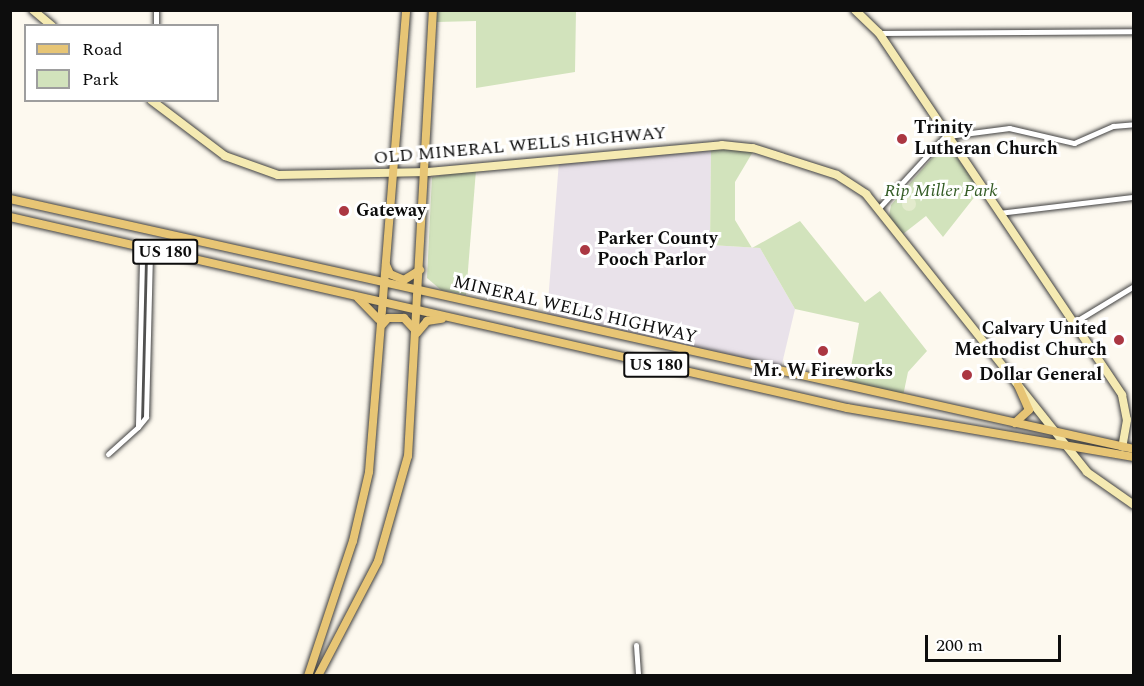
<!DOCTYPE html>
<style>
body{margin:0}
#map{position:relative;width:1144px;height:686px;overflow:hidden;background:#fdf9ef;font-family:Spectral,serif}
div>[style]{position:absolute}
[style*='--x']{left:calc(var(--x)*1px);top:calc(var(--y)*1px);width:calc(var(--w)*1px);rotate:calc(var(--a)*1deg)}
.industrial>*{inset:0;background:#e9e2ea}
.green>*{inset:0;background:#d2e3bc}
.pitch>*{inset:0;background:#e3ebcd}
.round{border-radius:50%}
.roads{filter:drop-shadow(0 0 2px #404040) drop-shadow(0 0 2px #404040)}
.street>*{height:5px;margin:-2.5px;padding:0 2.5px;transform-origin:2.5px;border-radius:2.5px;background:#fff}
.secondary>*{height:8px;margin:-4px;padding:0 4px;transform-origin:4px;border-radius:4px;background:#f5eab2}
.primary>*{height:8px;margin:-4px;padding:0 4px;transform-origin:4px;border-radius:4px;background:#e7c575}
.dots>*{width:16px;height:16px;translate:-50% -50%;box-sizing:border-box;border:3px solid #fff;border-radius:50%}
span{translate:-50% -50%;white-space:nowrap;text-align:center;line-height:1.15;-webkit-text-stroke:6px #fff;paint-order:stroke}
.shield-label span{padding:2px 4px;background:#fff;border:2px solid;border-radius:4px;-webkit-text-stroke-width:0}
.shield-label{font-size:16px;color:#0d0d0d;font-weight:700}
.poi-label{font-size:18px;color:#0d0d0d;font-weight:700}
.left{translate:0 -50%;text-align:left}
.right{translate:-100% -50%;text-align:right}
.street-label{font-size:18px;color:#0d0d0d}
.park-label{font-size:18px;color:#345c26;font-style:italic}
.frame{position:absolute;inset:0;border:12px solid #0d0d0d;pointer-events:none}
.legend{position:absolute;left:24px;top:24px;width:195px;height:78px;box-sizing:border-box;background:#fff;border:2px solid #9e9e9e;margin:0;padding:8px 10px;list-style:none;font-size:18px;color:#0d0d0d}
.legend li{display:flex;align-items:center;gap:12px;height:30px}
.legend b{width:30px;border:2px solid #9e9e9e}
.scale{position:absolute;left:925px;top:635px;width:136px;height:27px;box-sizing:border-box;border:3px solid #0d0d0d;border-top:0;padding-left:8px;font-size:18px;line-height:21px;white-space:nowrap;color:#0d0d0d;-webkit-text-stroke:4px #fff;paint-order:stroke}
</style>
<div id="map">
<div class="industrial">
<div style="clip-path:polygon(711px 149px,710px 245px,760px 248px,795px 309px,781px 368px,547px 315px,559px 161px)"></div>
</div>
<div class="green">
<div style="clip-path:polygon(437px 11px,576px 11px,575px 72px,476px 88px,476px 21px,437px 22px)"></div>
<div style="clip-path:polygon(946px 142px,980px 190px,943px 237px,926px 216px,903px 234px,889px 216px,891px 205px)"></div>
<div style="clip-path:polygon(711px 149px,754px 150px,735px 182px,735px 220px,752px 248px,800px 221px,865px 302px,880px 291px,927px 351px,908px 372px,903px 396px,848px 384px,859px 323px,795px 309px,760px 248px,710px 245px)"></div>
<div style="clip-path:polygon(476px 170px,466px 295px,441px 290px,427px 278px,432px 177px)"></div>
</div>
<div class="pitch">
<div class="round" style="left:902px;top:197px;width:14px;height:14px"></div>
</div>
<div class="roads">
<div class="street">
<div style="--x:156;--y:26;--w:16;--a:-90"></div>
<div style="--x:879;--y:33;--w:255;--a:-0.4"></div>
<div style="--x:948;--y:136;--w:62;--a:-7.5"></div>
<div style="--x:1009;--y:128;--w:67;--a:13"></div>
<div style="--x:1074;--y:143;--w:43;--a:-23.6"></div>
<div style="--x:1113;--y:126;--w:21;--a:-5"></div>
<div style="--x:878;--y:209;--w:102;--a:-47.4"></div>
<div style="--x:999;--y:213;--w:136;--a:-6.8"></div>
<div style="--x:1073;--y:323;--w:71;--a:-31.2"></div>
<div style="--x:108;--y:454;--w:40;--a:-42"></div>
<div style="--x:138;--y:427;--w:13;--a:-51"></div>
<div style="--x:146;--y:417;--w:168;--a:-88.6"></div>
<div style="--x:150;--y:249;--w:14;--a:124"></div>
<div style="--x:142;--y:261;--w:166;--a:91.4"></div>
<div style="--x:636;--y:645;--w:31;--a:86"></div>
</div>
<div class="secondary">
<div style="--x:33;--y:10;--w:25;--a:40"></div>
<div style="--x:855;--y:10;--w:33;--a:44"></div>
<div style="--x:879;--y:33;--w:436;--a:56.1"></div>
<div style="--x:1122;--y:395;--w:25;--a:79"></div>
<div style="--x:1127;--y:420;--w:27;--a:100"></div>
<div style="--x:151;--y:100;--w:93;--a:37.1"></div>
<div style="--x:225;--y:156;--w:56;--a:19.7"></div>
<div style="--x:278;--y:175;--w:150;--a:-1.1"></div>
<div style="--x:428;--y:172;--w:295;--a:-5.2"></div>
<div style="--x:722;--y:145;--w:31;--a:6"></div>
<div style="--x:753;--y:148;--w:88;--a:17.8"></div>
<div style="--x:837;--y:175;--w:35;--a:33"></div>
<div style="--x:866;--y:194;--w:355;--a:51.5"></div>
<div style="--x:1087;--y:472;--w:57;--a:35.1"></div>
</div>
<div class="primary">
<div style="--x:10;--y:199;--w:1151;--a:12.54"></div>
<div style="--x:10;--y:217;--w:859;--a:12.85"></div>
<div style="--x:847;--y:408;--w:291;--a:9.7"></div>
<div style="--x:386;--y:265;--w:10;--a:66"></div>
<div style="--x:390;--y:274;--w:15;--a:23"></div>
<div style="--x:404;--y:280;--w:19;--a:-32"></div>
<div style="--x:358;--y:298;--w:30;--a:46"></div>
<div style="--x:382;--y:325;--w:9;--a:-49"></div>
<div style="--x:388;--y:318;--w:16;--a:0"></div>
<div style="--x:404;--y:318;--w:16;--a:47"></div>
<div style="--x:417;--y:333;--w:16;--a:-50"></div>
<div style="--x:427;--y:321;--w:15;--a:-8"></div>
<div style="--x:1015;--y:423;--w:19;--a:-43"></div>
<div style="--x:1029;--y:410;--w:27;--a:-114"></div>
<div style="--x:308;--y:676;--w:142;--a:-71.6"></div>
<div style="--x:353;--y:541;--w:71;--a:-76.9"></div>
<div style="--x:369;--y:472;--w:463;--a:-85.4"></div>
<div style="--x:318;--y:676;--w:130;--a:-62.4"></div>
<div style="--x:378;--y:561;--w:109;--a:-74.1"></div>
<div style="--x:408;--y:456;--w:447;--a:-86.8"></div>
</div>
</div>
<div class="dots">
<div style="left:902px;top:139px;background:#ab3742"></div>
<div style="left:344px;top:211px;background:#ab3742"></div>
<div style="left:585px;top:250px;background:#ab3742"></div>
<div style="left:1119px;top:340px;background:#ab3742"></div>
<div style="left:823px;top:351px;background:#ab3742"></div>
<div style="left:967px;top:375px;background:#ab3742"></div>
</div>
<div class="shield-label">
<span style="left:165px;top:252px">US 180</span>
<span style="left:656px;top:365px">US 180</span>
</div>
<div class="poi-label">
<span class="left" style="left:914px;top:139px">Trinity<br>Lutheran Church</span>
<span class="left" style="left:356px;top:211px">Gateway</span>
<span class="left" style="left:597px;top:250px">Parker County<br>Pooch Parlor</span>
<span class="right" style="left:1107px;top:340px">Calvary United<br>Methodist Church</span>
<span style="left:823px;top:371px">Mr. W Fireworks</span>
<span class="left" style="left:979px;top:375px">Dollar General</span>
</div>
<div class="street-label">
<span style="left:520px;top:146px;rotate:-5deg">OLD MINERAL WELLS HIGHWAY</span>
<span style="left:575px;top:310px;rotate:13deg">MINERAL WELLS HIGHWAY</span>
</div>
<div class="park-label">
<span style="left:941px;top:191px">Rip Miller Park</span>
</div>
<div class="frame"></div>
<ul class="legend">
<li><b style="height:8px;background:#e7c575"></b>Road</li>
<li><b style="height:16px;background:#d2e3bc"></b>Park</li>
</ul>
<div class="scale">200 m</div>
</div>
